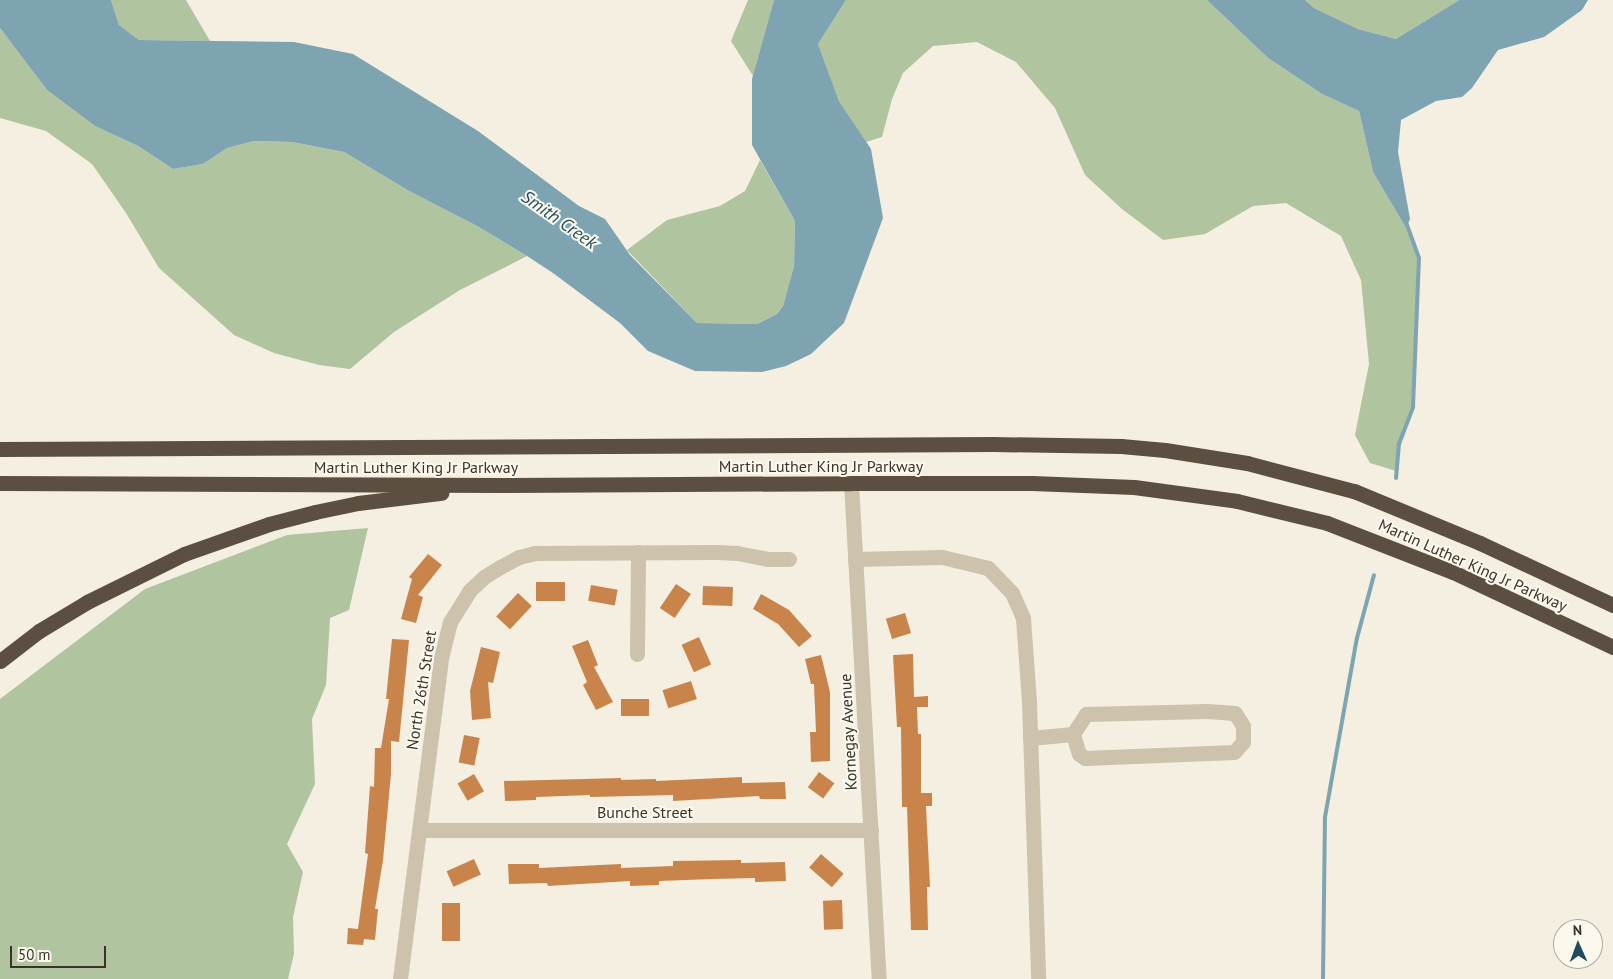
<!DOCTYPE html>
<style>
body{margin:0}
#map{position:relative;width:1613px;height:979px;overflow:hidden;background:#f4efe0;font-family:"PT Sans",sans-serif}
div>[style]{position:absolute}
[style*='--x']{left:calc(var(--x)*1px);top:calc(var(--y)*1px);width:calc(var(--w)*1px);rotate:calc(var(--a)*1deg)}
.green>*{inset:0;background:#b0c49f}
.water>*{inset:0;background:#7ea4b2}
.stream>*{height:4px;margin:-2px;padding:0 2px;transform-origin:2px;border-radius:2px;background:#7ea4b2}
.building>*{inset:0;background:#c8844a;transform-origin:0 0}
.minor>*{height:15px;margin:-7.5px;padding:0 7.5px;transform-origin:7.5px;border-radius:7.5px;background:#cdc2ab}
.highway>*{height:15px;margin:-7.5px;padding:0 7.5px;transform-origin:7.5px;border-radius:7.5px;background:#5c4f42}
span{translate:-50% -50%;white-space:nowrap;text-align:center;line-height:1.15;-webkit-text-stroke:4px #fbf8ed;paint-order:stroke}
.street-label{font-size:16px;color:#3b332b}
.water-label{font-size:18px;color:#1f4c5e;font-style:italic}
.north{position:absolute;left:1553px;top:919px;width:50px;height:50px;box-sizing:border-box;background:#fbf8ed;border:1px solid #aea99f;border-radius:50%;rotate:358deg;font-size:14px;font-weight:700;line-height:20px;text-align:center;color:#3b332b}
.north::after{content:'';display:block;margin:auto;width:18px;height:22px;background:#1f4c5e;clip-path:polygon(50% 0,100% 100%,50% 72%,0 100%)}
.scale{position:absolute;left:10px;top:946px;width:96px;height:22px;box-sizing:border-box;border:2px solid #3b332b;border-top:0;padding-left:6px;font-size:15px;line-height:18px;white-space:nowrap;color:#3b332b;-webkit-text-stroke:4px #fbf8ed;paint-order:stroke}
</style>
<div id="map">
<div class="green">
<div style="clip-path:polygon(111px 0,186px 0,210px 41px,139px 40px,119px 25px)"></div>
<div style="clip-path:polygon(748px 0,774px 0,753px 76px,731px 41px)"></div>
<div style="clip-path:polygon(846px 0,1207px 0,1268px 58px,1322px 94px,1359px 111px,1373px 172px,1406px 228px,1419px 258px,1413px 407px,1399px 444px,1396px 471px,1370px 463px,1355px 435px,1369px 364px,1361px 280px,1341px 236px,1286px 203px,1253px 206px,1205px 234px,1163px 240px,1122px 209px,1085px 175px,1055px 108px,1016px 62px,977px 42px,933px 46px,903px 73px,892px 99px,882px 137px,866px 142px,839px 101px,818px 44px)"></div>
<div style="clip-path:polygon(1305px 0,1459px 0,1396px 39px,1358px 29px,1314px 8px)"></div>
<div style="clip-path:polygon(0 28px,47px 90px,95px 126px,138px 146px,173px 169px,203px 164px,227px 148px,254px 141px,292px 142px,344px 152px,409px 191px,479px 227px,527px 256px,460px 290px,394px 332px,350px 369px,319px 365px,274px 353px,234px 335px,159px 268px,126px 213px,92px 164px,46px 131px,0 118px)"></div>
<div style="clip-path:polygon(760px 160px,795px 221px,794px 266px,783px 306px,777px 314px,757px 324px,697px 323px,627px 250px,667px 220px,720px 206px,745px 191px)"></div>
<div style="clip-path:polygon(368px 528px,349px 610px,330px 618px,326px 685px,312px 719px,315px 784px,287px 844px,303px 872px,293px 917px,294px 954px,288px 979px,0 979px,0 699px,145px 589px,287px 535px)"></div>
</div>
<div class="water">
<div style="clip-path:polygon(0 0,111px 0,119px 25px,139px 40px,294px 42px,353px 54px,478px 131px,579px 206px,605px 219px,630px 255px,697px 323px,757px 324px,777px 314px,783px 306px,794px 266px,795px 221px,752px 145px,752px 79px,774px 0,846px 0,818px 44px,839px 101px,871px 149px,883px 218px,844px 323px,811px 354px,786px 366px,762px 372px,695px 371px,648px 351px,620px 323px,553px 273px,527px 256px,479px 227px,409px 191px,344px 152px,292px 142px,254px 141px,227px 148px,203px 164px,173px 169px,138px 146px,95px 126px,47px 90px,0 28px)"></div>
<div style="clip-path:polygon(1207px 0,1305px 0,1314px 8px,1358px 29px,1396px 39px,1459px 0,1588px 0,1582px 10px,1544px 37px,1498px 50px,1472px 88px,1462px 97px,1436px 101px,1401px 120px,1398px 152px,1410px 219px,1406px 228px,1373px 172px,1359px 111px,1322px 94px,1268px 58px)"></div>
</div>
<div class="stream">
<div style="--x:1396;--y:478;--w:34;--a:-85"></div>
<div style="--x:1399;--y:444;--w:40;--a:-69"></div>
<div style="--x:1413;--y:407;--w:149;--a:-87.7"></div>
<div style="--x:1419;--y:258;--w:37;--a:-110"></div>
<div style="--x:1323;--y:979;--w:162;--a:-89.3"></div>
<div style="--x:1325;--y:817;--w:182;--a:-79.9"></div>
<div style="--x:1357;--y:638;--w:65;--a:-74.9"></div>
</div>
<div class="building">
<div style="clip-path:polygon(428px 554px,442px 565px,418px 595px,423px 597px,416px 623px,401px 619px,412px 579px,409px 577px)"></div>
<div style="left:536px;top:582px;width:29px;height:19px"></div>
<div style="left:676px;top:584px;width:18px;height:29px;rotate:34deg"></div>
<div style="left:591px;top:585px;width:27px;height:16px;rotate:10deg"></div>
<div style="left:703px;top:586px;width:30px;height:19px;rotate:2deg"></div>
<div style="left:518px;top:593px;width:19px;height:32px;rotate:43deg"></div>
<div style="clip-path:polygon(761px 594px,789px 610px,812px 636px,799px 647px,778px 624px,753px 609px)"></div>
<div style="left:905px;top:613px;width:21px;height:20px;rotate:73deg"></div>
<div style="left:699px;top:637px;width:30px;height:19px;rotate:66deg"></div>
<div style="clip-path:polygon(392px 639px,409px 640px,399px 742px,391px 741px,391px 774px,383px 860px,375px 909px,378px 909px,375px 940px,364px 939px,363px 945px,347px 944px,348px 928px,358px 929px,368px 854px,365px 853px,370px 786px,374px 787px,375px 748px,381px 748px,389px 699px,386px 699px)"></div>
<div style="clip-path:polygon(588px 640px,598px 665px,594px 667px,613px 702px,596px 710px,583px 685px,587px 682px,572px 646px)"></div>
<div style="clip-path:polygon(481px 647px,500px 652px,493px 683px,488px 682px,491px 718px,472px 720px,470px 691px)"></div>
<div style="clip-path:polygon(913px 654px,914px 697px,928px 696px,928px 707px,917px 707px,918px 734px,921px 734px,921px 793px,932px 793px,932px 806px,926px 806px,930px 887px,927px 887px,928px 930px,911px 930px,907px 807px,902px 807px,901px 727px,897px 727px,893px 655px)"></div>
<div style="clip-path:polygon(821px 655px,830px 692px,830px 761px,811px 762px,810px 732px,816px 732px,814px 684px,811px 684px,805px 659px)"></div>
<div style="left:691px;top:681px;width:19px;height:30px;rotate:72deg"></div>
<div style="left:649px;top:699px;width:17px;height:28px;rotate:90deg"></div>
<div style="left:464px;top:735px;width:16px;height:28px;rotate:11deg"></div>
<div style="left:819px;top:772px;width:19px;height:19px;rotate:36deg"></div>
<div style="left:474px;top:774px;width:20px;height:19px;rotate:60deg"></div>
<div style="clip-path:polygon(742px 777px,742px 783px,785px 782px,786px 799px,760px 799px,759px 796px,673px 801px,673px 795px,590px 797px,590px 795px,536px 797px,536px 800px,505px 801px,504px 781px,621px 778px,621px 780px,656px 779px,656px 781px)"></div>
<div style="left:821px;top:854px;width:30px;height:18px;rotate:41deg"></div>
<div style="left:474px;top:859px;width:17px;height:30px;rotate:66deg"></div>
<div style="clip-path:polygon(741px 860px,741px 863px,785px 862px,786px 881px,755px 882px,755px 878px,712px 879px,659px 881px,659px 885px,630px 886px,630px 881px,548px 886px,547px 883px,509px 884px,508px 864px,539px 864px,539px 868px,621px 864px,621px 868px,673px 866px,673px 861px)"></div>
<div style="left:842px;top:900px;width:29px;height:19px;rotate:88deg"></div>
<div style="left:442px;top:903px;width:18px;height:38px"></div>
</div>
<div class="minor">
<div style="--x:851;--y:483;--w:497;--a:86.8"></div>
<div style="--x:855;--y:559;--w:87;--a:-1.3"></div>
<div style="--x:942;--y:557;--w:47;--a:13.4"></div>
<div style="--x:988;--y:568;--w:35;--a:46"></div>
<div style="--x:1012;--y:593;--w:27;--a:66"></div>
<div style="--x:1023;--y:618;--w:83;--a:85.9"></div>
<div style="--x:1029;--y:701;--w:278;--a:88.1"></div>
<div style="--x:637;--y:654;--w:102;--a:-89.4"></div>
<div style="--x:1030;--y:738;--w:43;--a:-5.3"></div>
<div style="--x:1073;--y:734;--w:24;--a:-57"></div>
<div style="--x:1086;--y:714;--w:121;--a:-1.4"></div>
<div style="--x:1207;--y:711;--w:28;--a:4"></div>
<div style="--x:1235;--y:713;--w:15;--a:58"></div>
<div style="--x:1243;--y:726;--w:16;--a:90"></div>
<div style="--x:1243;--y:742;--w:13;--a:132"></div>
<div style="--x:1234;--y:752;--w:149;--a:177.7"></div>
<div style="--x:1085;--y:758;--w:7;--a:-146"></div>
<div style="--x:1079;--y:754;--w:21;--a:-107"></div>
<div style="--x:419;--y:830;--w:452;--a:0"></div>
<div style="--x:400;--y:979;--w:324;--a:-82.7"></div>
<div style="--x:441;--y:658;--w:37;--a:-76"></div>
<div style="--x:450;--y:622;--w:36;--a:-58"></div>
<div style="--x:469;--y:591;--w:21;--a:-43"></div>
<div style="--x:484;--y:577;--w:19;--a:-32"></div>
<div style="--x:500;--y:567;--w:21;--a:-28"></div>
<div style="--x:519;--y:557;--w:16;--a:-14"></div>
<div style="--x:535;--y:553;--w:182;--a:-0.3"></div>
<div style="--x:717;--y:552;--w:20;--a:3"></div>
<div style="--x:737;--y:553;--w:31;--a:11"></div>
<div style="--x:767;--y:559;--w:22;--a:0"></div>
</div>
<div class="highway">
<div style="--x:0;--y:449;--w:993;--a:-0.29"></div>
<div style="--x:993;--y:444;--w:128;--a:0.9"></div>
<div style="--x:1121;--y:446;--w:44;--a:5.2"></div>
<div style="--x:1165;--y:450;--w:83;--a:9"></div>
<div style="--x:1247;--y:463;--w:111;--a:14.7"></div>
<div style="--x:1354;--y:491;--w:136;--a:22.4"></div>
<div style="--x:1480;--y:543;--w:147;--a:25"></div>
<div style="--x:0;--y:483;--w:500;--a:0.23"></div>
<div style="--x:500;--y:485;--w:351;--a:-0.3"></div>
<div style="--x:851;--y:483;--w:181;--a:0"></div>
<div style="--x:1032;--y:483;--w:102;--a:2.2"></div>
<div style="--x:1134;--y:487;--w:104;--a:7.7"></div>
<div style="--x:1237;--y:501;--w:93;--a:13.7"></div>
<div style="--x:1327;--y:523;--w:135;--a:21.3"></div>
<div style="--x:1453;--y:572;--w:177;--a:25.1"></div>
<div style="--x:0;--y:661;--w:49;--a:-37.6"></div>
<div style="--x:39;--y:631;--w:56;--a:-31.1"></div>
<div style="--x:87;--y:602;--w:108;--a:-26.3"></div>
<div style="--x:184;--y:554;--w:90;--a:-19.4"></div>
<div style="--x:269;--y:524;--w:48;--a:-14.6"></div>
<div style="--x:315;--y:512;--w:44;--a:-11.8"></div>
<div style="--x:358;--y:503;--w:84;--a:-6.9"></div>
</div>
<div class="street-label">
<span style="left:821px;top:466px">Martin Luther King Jr Parkway</span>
<span style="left:416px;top:467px">Martin Luther King Jr Parkway</span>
<span style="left:1473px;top:565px;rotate:24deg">Martin Luther King Jr Parkway</span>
<span style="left:421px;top:690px;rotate:-81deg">North 26th Street</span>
<span style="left:848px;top:732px;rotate:-93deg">Kornegay Avenue</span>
<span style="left:645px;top:812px">Bunche Street</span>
</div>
<div class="water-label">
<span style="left:559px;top:220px;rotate:35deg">Smith Creek</span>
</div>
<div class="north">N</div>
<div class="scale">50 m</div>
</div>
